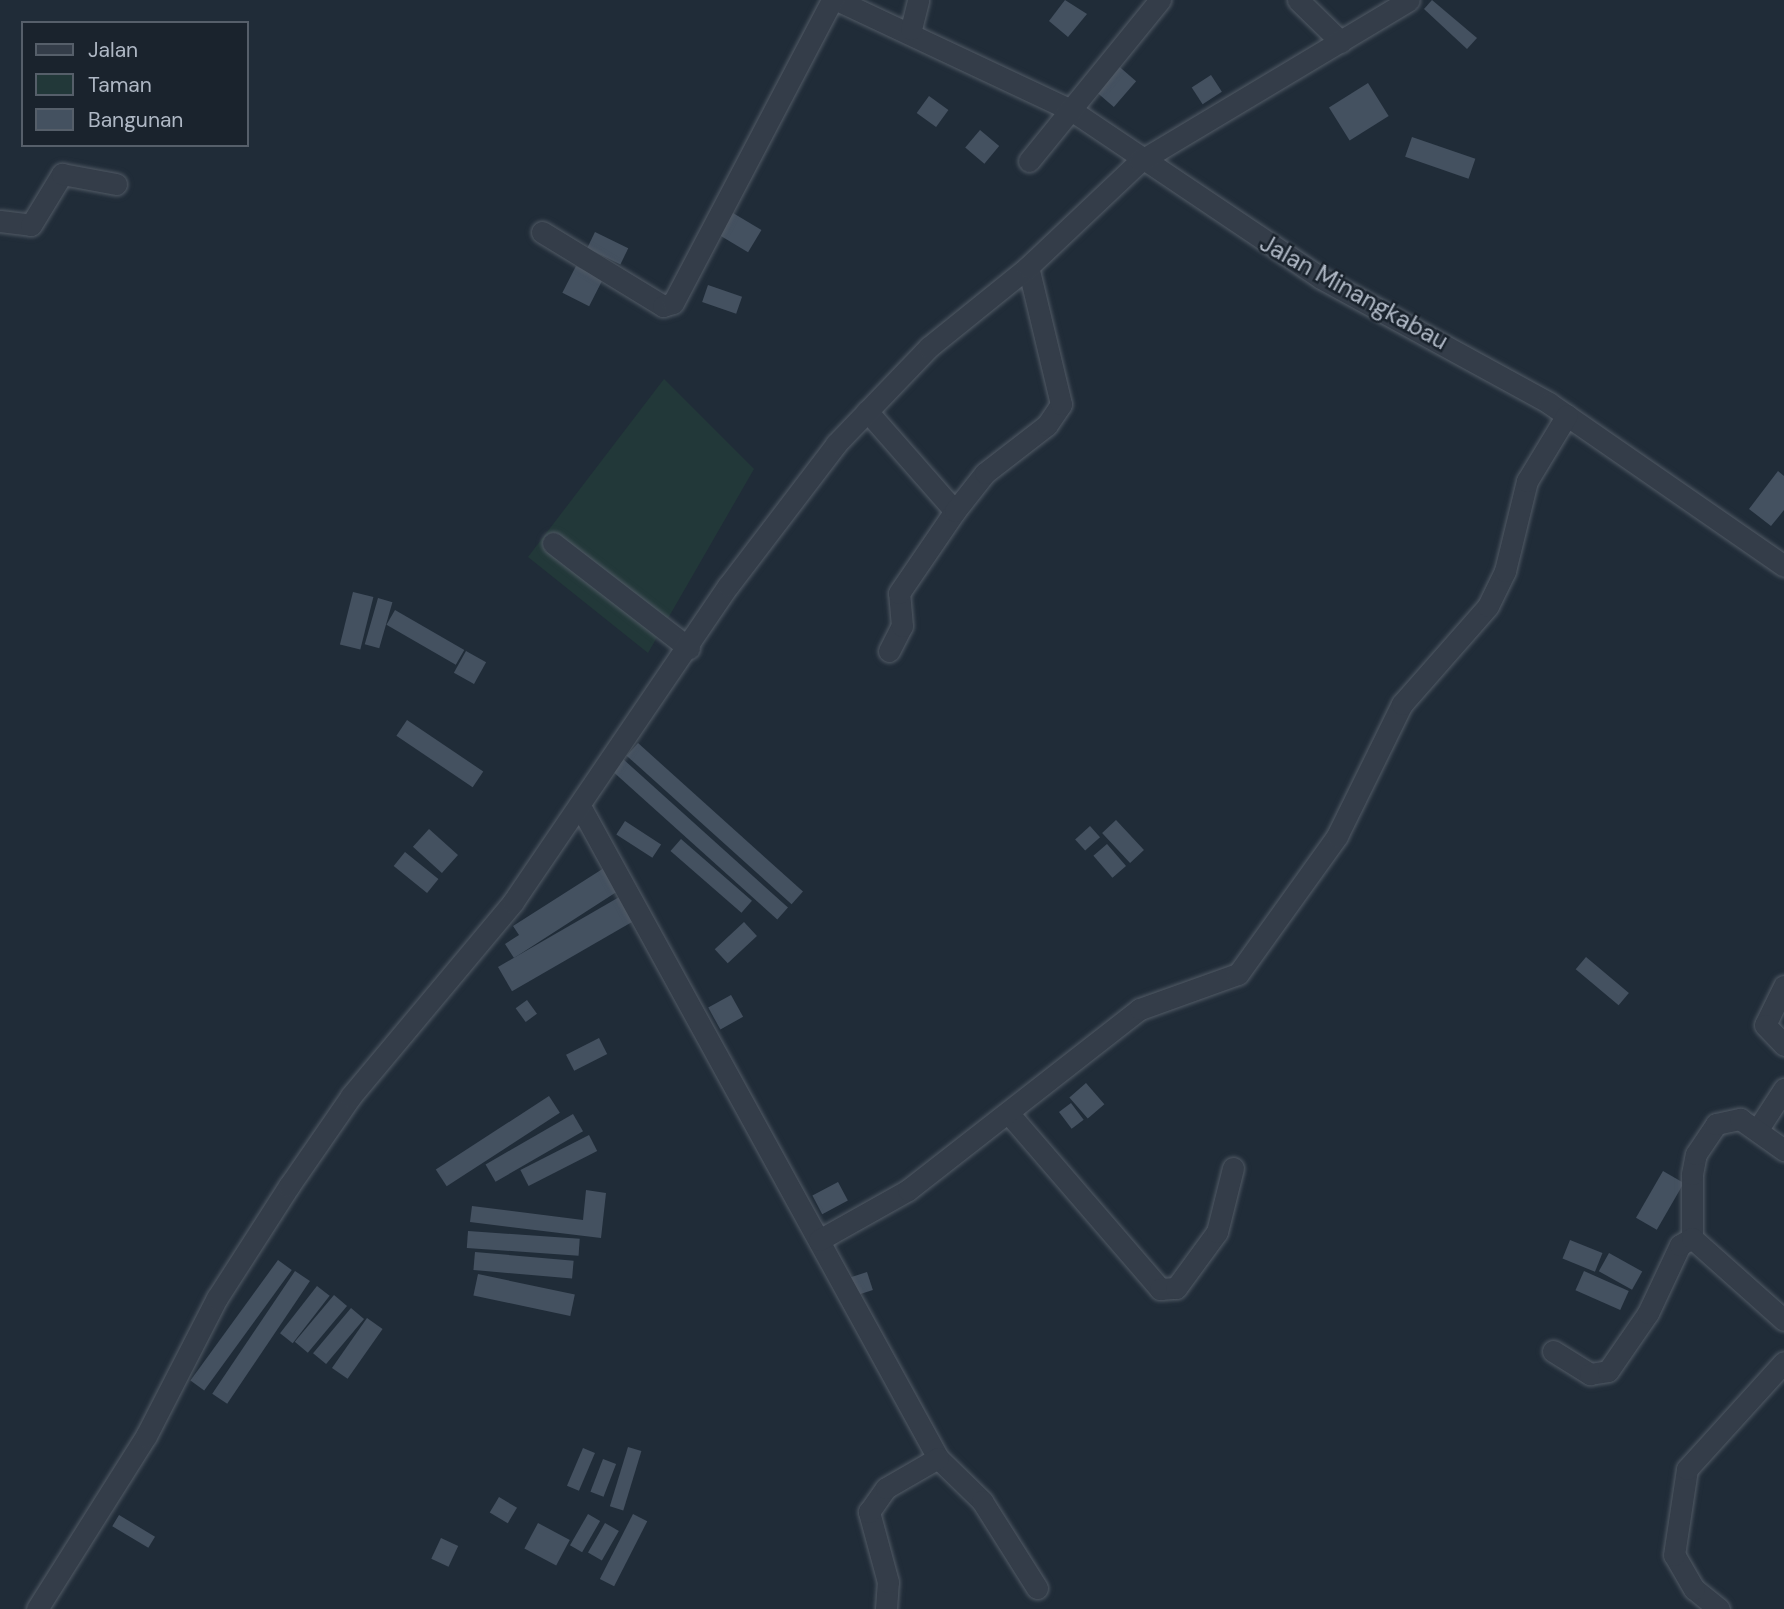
<!DOCTYPE html>
<style>
body{margin:0}
#map{position:relative;width:1784px;height:1609px;overflow:hidden;background:#202c38;font-family:"DM Sans",sans-serif}
div>[style]{position:absolute}
[style*='--x']{left:calc(var(--x)*1px);top:calc(var(--y)*1px);width:calc(var(--w)*1px);rotate:calc(var(--a)*1deg)}
.green>*{inset:0;background:#223839}
.building>*{inset:0;background:#445160;transform-origin:0 0}
.roads{filter:drop-shadow(0 0 2px #525b66) drop-shadow(0 0 2px #525b66)}
.minor>*{height:21px;margin:-10.5px;padding:0 10.5px;transform-origin:10.5px;border-radius:10.5px;background:#343d49}
span{translate:-50% -50%;white-space:nowrap;text-align:center;line-height:1.15;-webkit-text-stroke:5px #1a232d;paint-order:stroke}
.street-label{font-size:24px;color:#afb8c5}
.legend{position:absolute;left:21px;top:21px;width:228px;height:126px;box-sizing:border-box;background:#1a232d;border:2px solid #565f6a;margin:0;padding:9px 12px;list-style:none;font-size:21px;color:#afb8c5}
.legend li{display:flex;align-items:center;gap:14px;height:35px}
.legend b{width:35px;border:2px solid #565f6a}
</style>
<div id="map">
<div class="green">
<div style="clip-path:polygon(664px 379px,754px 469px,648px 653px,528px 557px)"></div>
</div>
<div class="building">
<div style="clip-path:polygon(1065px 0,1087px 14px,1068px 37px,1049px 21px)"></div>
<div style="clip-path:polygon(1432px 0,1477px 38px,1467px 49px,1424px 9px)"></div>
<div style="left:1115px;top:63px;width:28px;height:34px;rotate:41deg"></div>
<div style="left:1211px;top:75px;width:20px;height:23px;rotate:57deg"></div>
<div style="left:1368px;top:83px;width:39px;height:46px;rotate:58deg"></div>
<div style="left:929px;top:96px;width:24px;height:21px;rotate:36deg"></div>
<div style="left:980px;top:130px;width:25px;height:23px;rotate:40deg"></div>
<div style="left:1412px;top:137px;width:67px;height:21px;rotate:19deg"></div>
<div style="left:728px;top:210px;width:39px;height:26px;rotate:31deg"></div>
<div style="left:595px;top:232px;width:37px;height:18px;rotate:26deg"></div>
<div style="left:576px;top:266px;width:30px;height:30px;rotate:27deg"></div>
<div style="left:708px;top:285px;width:36px;height:18px;rotate:19deg"></div>
<div style="clip-path:polygon(1778px 471px,1784px 476px,1784px 510px,1771px 526px,1749px 509px)"></div>
<div style="left:353px;top:592px;width:21px;height:54px;rotate:14deg"></div>
<div style="left:378px;top:598px;width:15px;height:48px;rotate:16deg"></div>
<div style="left:395px;top:610px;width:80px;height:17px;rotate:30deg"></div>
<div style="left:466px;top:651px;width:23px;height:25px;rotate:29deg"></div>
<div style="left:407px;top:720px;width:92px;height:19px;rotate:34deg"></div>
<div style="left:638px;top:743px;width:222px;height:17px;rotate:42deg"></div>
<div style="left:623px;top:759px;width:222px;height:16px;rotate:42deg"></div>
<div style="left:1116px;top:820px;width:41px;height:19px;rotate:47deg"></div>
<div style="left:625px;top:821px;width:43px;height:16px;rotate:33deg"></div>
<div style="left:1090px;top:826px;width:15px;height:20px;rotate:48deg"></div>
<div style="left:429px;top:829px;width:39px;height:24px;rotate:42deg"></div>
<div style="left:681px;top:839px;width:94px;height:16px;rotate:41deg"></div>
<div style="left:1107px;top:844px;width:29px;height:18px;rotate:49deg"></div>
<div style="left:405px;top:852px;width:43px;height:18px;rotate:39deg"></div>
<div style="clip-path:polygon(604px 868px,618px 891px,514px 958px,505px 944px,519px 935px,513px 926px)"></div>
<div style="left:621px;top:896px;width:28px;height:142px;rotate:60deg"></div>
<div style="left:744px;top:922px;width:19px;height:40px;rotate:47deg"></div>
<div style="left:1586px;top:957px;width:56px;height:16px;rotate:40deg"></div>
<div style="left:731px;top:995px;width:25px;height:26px;rotate:61deg"></div>
<div style="left:527px;top:1000px;width:17px;height:14px;rotate:54deg"></div>
<div style="left:599px;top:1038px;width:18px;height:37px;rotate:63deg"></div>
<div style="left:1086px;top:1083px;width:28px;height:22px;rotate:49deg"></div>
<div style="left:549px;top:1096px;width:20px;height:135px;rotate:57deg"></div>
<div style="left:1071px;top:1103px;width:21px;height:15px;rotate:53deg"></div>
<div style="left:573px;top:1114px;width:20px;height:101px;rotate:60deg"></div>
<div style="left:589px;top:1135px;width:18px;height:77px;rotate:63deg"></div>
<div style="left:1663px;top:1171px;width:24px;height:54px;rotate:30deg"></div>
<div style="left:838px;top:1182px;width:21px;height:29px;rotate:62deg"></div>
<div style="clip-path:polygon(586px 1190px,606px 1193px,601px 1238px,470px 1222px,472px 1206px,583px 1220px)"></div>
<div style="left:468px;top:1231px;width:112px;height:17px;rotate:4deg"></div>
<div style="left:1570px;top:1240px;width:35px;height:20px;rotate:22deg"></div>
<div style="left:475px;top:1252px;width:99px;height:18px;rotate:5deg"></div>
<div style="left:1609px;top:1253px;width:38px;height:21px;rotate:29deg"></div>
<div style="left:278px;top:1260px;width:17px;height:149px;rotate:36deg"></div>
<div style="left:295px;top:1271px;width:18px;height:148px;rotate:34deg"></div>
<div style="left:1584px;top:1271px;width:49px;height:21px;rotate:24deg"></div>
<div style="left:867px;top:1272px;width:19px;height:17px;rotate:72deg"></div>
<div style="left:478px;top:1274px;width:99px;height:22px;rotate:12deg"></div>
<div style="left:317px;top:1286px;width:16px;height:60px;rotate:38deg"></div>
<div style="left:334px;top:1295px;width:17px;height:61px;rotate:40deg"></div>
<div style="left:351px;top:1308px;width:17px;height:59px;rotate:40deg"></div>
<div style="left:367px;top:1318px;width:19px;height:61px;rotate:35deg"></div>
<div style="left:628px;top:1447px;width:14px;height:62px;rotate:17deg"></div>
<div style="left:583px;top:1448px;width:13px;height:41px;rotate:23deg"></div>
<div style="left:603px;top:1459px;width:14px;height:35px;rotate:21deg"></div>
<div style="left:499px;top:1497px;width:21px;height:18px;rotate:31deg"></div>
<div style="left:588px;top:1514px;width:14px;height:36px;rotate:30deg"></div>
<div style="left:633px;top:1514px;width:16px;height:73px;rotate:27deg"></div>
<div style="left:119px;top:1515px;width:42px;height:13px;rotate:31deg"></div>
<div style="left:538px;top:1523px;width:36px;height:29px;rotate:28deg"></div>
<div style="left:605px;top:1523px;width:16px;height:34px;rotate:30deg"></div>
<div style="left:441px;top:1538px;width:19px;height:23px;rotate:25deg"></div>
</div>
<div class="roads">
<div class="minor">
<div style="--x:837;--y:0;--w:259;--a:25.2"></div>
<div style="--x:1071;--y:110;--w:301;--a:33.9"></div>
<div style="--x:1321;--y:278;--w:260;--a:28.7"></div>
<div style="--x:1549;--y:403;--w:286;--a:34.7"></div>
<div style="--x:1298;--y:0;--w:60;--a:44.3"></div>
<div style="--x:911;--y:29;--w:30;--a:-76"></div>
<div style="--x:1029;--y:161;--w:208;--a:-50.9"></div>
<div style="--x:0;--y:221;--w:31;--a:7"></div>
<div style="--x:31;--y:225;--w:60;--a:-58.7"></div>
<div style="--x:62;--y:174;--w:55;--a:10.5"></div>
<div style="--x:542;--y:232;--w:142;--a:31.4"></div>
<div style="--x:663;--y:306;--w:10;--a:-17"></div>
<div style="--x:673;--y:303;--w:342;--a:-62.3"></div>
<div style="--x:867;--y:411;--w:133;--a:48.7"></div>
<div style="--x:553;--y:543;--w:172;--a:37.7"></div>
<div style="--x:889;--y:651;--w:28;--a:-63"></div>
<div style="--x:902;--y:626;--w:33;--a:-95"></div>
<div style="--x:899;--y:593;--w:99;--a:-55.7"></div>
<div style="--x:955;--y:511;--w:48;--a:-51.7"></div>
<div style="--x:985;--y:473;--w:78;--a:-37.7"></div>
<div style="--x:1047;--y:425;--w:25;--a:-56"></div>
<div style="--x:1061;--y:404;--w:141;--a:-103.5"></div>
<div style="--x:580;--y:806;--w:744;--a:61.23"></div>
<div style="--x:938;--y:1458;--w:62;--a:44.3"></div>
<div style="--x:982;--y:1501;--w:103;--a:57.7"></div>
<div style="--x:1784;--y:986;--w:43;--a:116"></div>
<div style="--x:1765;--y:1025;--w:28;--a:46"></div>
<div style="--x:1010;--y:1115;--w:230;--a:49.2"></div>
<div style="--x:1160;--y:1289;--w:16;--a:-4"></div>
<div style="--x:1176;--y:1288;--w:69;--a:-53.8"></div>
<div style="--x:1217;--y:1232;--w:66;--a:-76"></div>
<div style="--x:1758;--y:1129;--w:48;--a:-57"></div>
<div style="--x:1692;--y:1238;--w:64;--a:-90"></div>
<div style="--x:1692;--y:1174;--w:20;--a:-79"></div>
<div style="--x:1696;--y:1154;--w:36;--a:-56"></div>
<div style="--x:1716;--y:1124;--w:25;--a:-12"></div>
<div style="--x:1740;--y:1119;--w:54;--a:35.2"></div>
<div style="--x:819;--y:1240;--w:102;--a:-29.3"></div>
<div style="--x:908;--y:1190;--w:294;--a:-38"></div>
<div style="--x:1140;--y:1009;--w:104;--a:-19.7"></div>
<div style="--x:1238;--y:974;--w:170;--a:-54.3"></div>
<div style="--x:1337;--y:836;--w:147;--a:-63.8"></div>
<div style="--x:1402;--y:704;--w:130;--a:-48.7"></div>
<div style="--x:1488;--y:606;--w:39;--a:-64"></div>
<div style="--x:1505;--y:571;--w:93;--a:-76.3"></div>
<div style="--x:1527;--y:481;--w:77;--a:-58.8"></div>
<div style="--x:1553;--y:1351;--w:44;--a:31.9"></div>
<div style="--x:1590;--y:1374;--w:18;--a:-9"></div>
<div style="--x:1608;--y:1371;--w:70;--a:-55.4"></div>
<div style="--x:1648;--y:1313;--w:75;--a:-64.8"></div>
<div style="--x:1680;--y:1245;--w:14;--a:-30"></div>
<div style="--x:1692;--y:1238;--w:123;--a:41.7"></div>
<div style="--x:37;--y:1609;--w:204;--a:-57.8"></div>
<div style="--x:146;--y:1436;--w:155;--a:-62.8"></div>
<div style="--x:217;--y:1298;--w:133;--a:-57.3"></div>
<div style="--x:289;--y:1186;--w:109;--a:-55.4"></div>
<div style="--x:351;--y:1096;--w:253;--a:-50.1"></div>
<div style="--x:513;--y:902;--w:382;--a:-55.8"></div>
<div style="--x:728;--y:586;--w:178;--a:-52.7"></div>
<div style="--x:836;--y:444;--w:134;--a:-46.2"></div>
<div style="--x:929;--y:347;--w:127;--a:-38.9"></div>
<div style="--x:1028;--y:267;--w:154;--a:-43.4"></div>
<div style="--x:1140;--y:161;--w:313;--a:-30.9"></div>
<div style="--x:886;--y:1609;--w:27;--a:-86"></div>
<div style="--x:888;--y:1582;--w:73;--a:-105.2"></div>
<div style="--x:869;--y:1512;--w:29;--a:-55"></div>
<div style="--x:886;--y:1488;--w:60;--a:-30"></div>
<div style="--x:1719;--y:1609;--w:32;--a:-141"></div>
<div style="--x:1694;--y:1589;--w:39;--a:-120"></div>
<div style="--x:1674;--y:1555;--w:87;--a:-81.4"></div>
<div style="--x:1687;--y:1469;--w:144;--a:-47.8"></div>
</div>
</div>
<div class="street-label">
<span style="left:1354px;top:292px;rotate:29deg">Jalan Minangkabau</span>
</div>
<ul class="legend">
<li><b style="height:9px;background:#343d49"></b>Jalan</li>
<li><b style="height:19px;background:#223839"></b>Taman</li>
<li><b style="height:19px;background:#445160"></b>Bangunan</li>
</ul>
</div>
